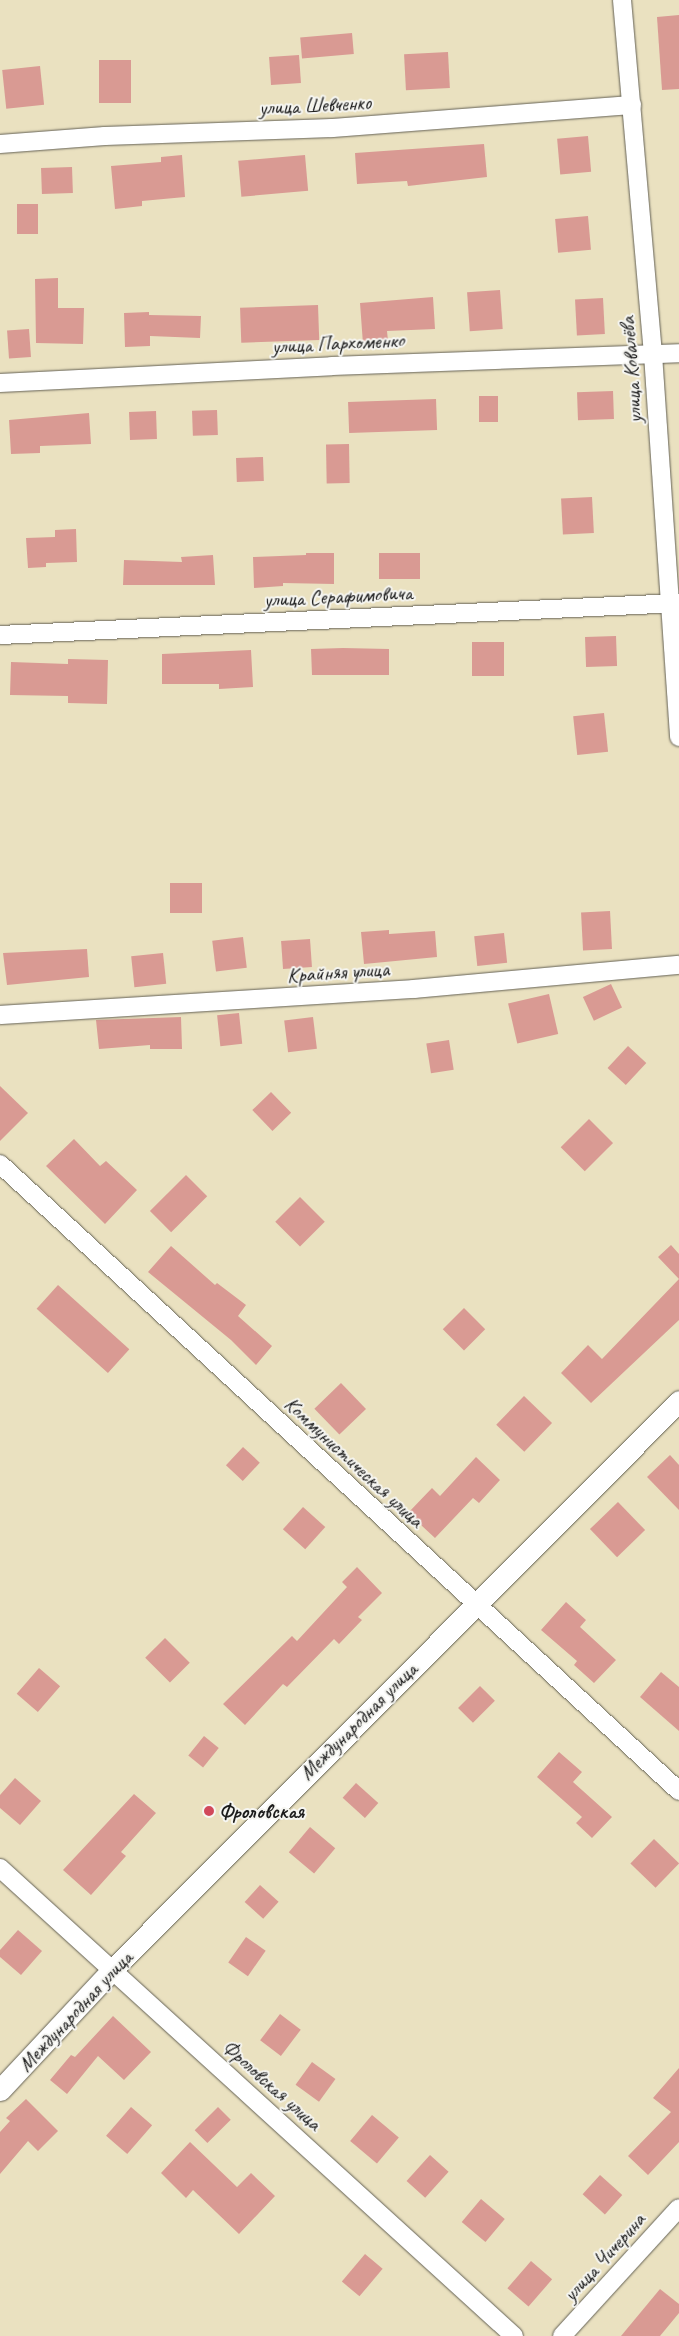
<!DOCTYPE html>
<meta charset="utf-8">
<style>
body{margin:0}
#map{position:relative;width:679px;height:2336px;overflow:hidden;background:#eae1c0;font-family:Caveat,sans-serif}
div>[style]{position:absolute}
[style*='--x']{left:calc(var(--x)*1px);top:calc(var(--y)*1px);width:calc(var(--w)*1px);rotate:calc(var(--a)*1deg)}
.building>*{inset:0;background:#d99a93;transform-origin:0 0}
.roads{filter:drop-shadow(0 0 1px #646155) drop-shadow(0 0 1px #646155)}
.minor>*{height:18px;margin:-9px;padding:0 9px;transform-origin:9px;border-radius:9px;background:#fff}
.tertiary>*{height:21px;margin:-10.5px;padding:0 10.5px;transform-origin:10.5px;border-radius:10.5px;background:#fff}
.dots>*{width:14px;height:14px;translate:-50% -50%;box-sizing:border-box;border:2px solid #f6f6f2;border-radius:50%}
span{translate:-50% -50%;white-space:nowrap;text-align:center;line-height:1.15;-webkit-text-stroke:4px #f6f6f2;paint-order:stroke}
.street-label{font-size:21px;color:#1c1c1c}
.poi-label{font-size:21px;color:#1c1c1c;font-weight:700}
.left{translate:0 -50%;text-align:left}
</style>
<div id="map">
<div class="building">
<div style="clip-path:polygon(679px 15px,679px 89px,662px 90px,657px 17px)"></div>
<div style="left:352px;top:33px;width:21px;height:52px;rotate:85deg"></div>
<div style="left:448px;top:52px;width:36px;height:44px;rotate:87deg"></div>
<div style="left:299px;top:55px;width:28px;height:30px;rotate:86deg"></div>
<div style="left:99px;top:60px;width:32px;height:43px"></div>
<div style="left:40px;top:66px;width:39px;height:38px;rotate:84deg"></div>
<div style="left:588px;top:136px;width:36px;height:31px;rotate:85deg"></div>
<div style="clip-path:polygon(484px 144px,487px 177px,408px 186px,407px 181px,357px 184px,355px 153px)"></div>
<div style="clip-path:polygon(182px 155px,185px 197px,142px 201px,142px 206px,115px 209px,111px 166px,161px 162px,161px 157px)"></div>
<div style="left:305px;top:155px;width:36px;height:67px;rotate:85deg"></div>
<div style="left:72px;top:167px;width:26px;height:31px;rotate:88deg"></div>
<div style="left:17px;top:204px;width:21px;height:30px"></div>
<div style="left:588px;top:216px;width:34px;height:33px;rotate:85deg"></div>
<div style="clip-path:polygon(58px 278px,58px 308px,84px 308px,83px 344px,36px 343px,35px 279px)"></div>
<div style="left:500px;top:290px;width:39px;height:33px;rotate:86deg"></div>
<div style="clip-path:polygon(433px 297px,435px 329px,387px 331px,388px 341px,363px 344px,360px 303px)"></div>
<div style="left:603px;top:298px;width:36px;height:28px;rotate:87deg"></div>
<div style="left:318px;top:305px;width:35px;height:78px;rotate:88deg"></div>
<div style="clip-path:polygon(149px 312px,149px 315px,201px 316px,200px 338px,150px 336px,150px 346px,125px 347px,124px 313px)"></div>
<div style="left:29px;top:329px;width:28px;height:22px;rotate:86deg"></div>
<div style="left:613px;top:391px;width:28px;height:36px;rotate:88deg"></div>
<div style="left:479px;top:396px;width:19px;height:26px"></div>
<div style="left:436px;top:399px;width:31px;height:88px;rotate:88deg"></div>
<div style="left:217px;top:410px;width:25px;height:25px;rotate:88deg"></div>
<div style="left:156px;top:411px;width:28px;height:27px;rotate:88deg"></div>
<div style="clip-path:polygon(89px 413px,91px 444px,40px 446px,40px 453px,11px 454px,9px 420px)"></div>
<div style="left:349px;top:444px;width:39px;height:23px;rotate:89deg"></div>
<div style="left:263px;top:457px;width:24px;height:27px;rotate:88deg"></div>
<div style="left:592px;top:497px;width:36px;height:31px;rotate:87deg"></div>
<div style="clip-path:polygon(76px 529px,77px 562px,46px 563px,46px 567px,28px 568px,26px 538px,55px 537px,55px 530px)"></div>
<div style="clip-path:polygon(306px 553px,334px 553px,334px 584px,283px 583px,283px 586px,254px 588px,253px 557px,306px 555px)"></div>
<div style="left:420px;top:553px;width:26px;height:41px;rotate:90deg"></div>
<div style="clip-path:polygon(213px 555px,215px 585px,123px 585px,124px 560px,182px 562px,181px 557px)"></div>
<div style="left:616px;top:636px;width:30px;height:31px;rotate:88deg"></div>
<div style="left:472px;top:642px;width:32px;height:34px"></div>
<div style="clip-path:polygon(343px 648px,389px 649px,389px 675px,312px 675px,311px 649px)"></div>
<div style="clip-path:polygon(251px 650px,253px 687px,219px 689px,219px 684px,162px 684px,162px 654px)"></div>
<div style="clip-path:polygon(68px 659px,108px 660px,107px 704px,68px 703px,68px 696px,10px 695px,11px 662px,68px 664px)"></div>
<div style="left:604px;top:713px;width:39px;height:31px;rotate:84deg"></div>
<div style="left:170px;top:883px;width:32px;height:30px"></div>
<div style="left:610px;top:911px;width:38px;height:29px;rotate:87deg"></div>
<div style="clip-path:polygon(389px 930px,389px 934px,435px 931px,437px 957px,364px 964px,361px 932px)"></div>
<div style="left:504px;top:933px;width:30px;height:30px;rotate:84deg"></div>
<div style="left:243px;top:937px;width:31px;height:31px;rotate:83deg"></div>
<div style="left:310px;top:939px;width:28px;height:29px;rotate:86deg"></div>
<div style="clip-path:polygon(87px 949px,89px 977px,7px 985px,3px 953px)"></div>
<div style="left:163px;top:953px;width:31px;height:32px;rotate:84deg"></div>
<div style="left:611px;top:984px;width:26px;height:31px;rotate:65deg"></div>
<div style="left:549px;top:994px;width:41px;height:42px;rotate:77deg"></div>
<div style="left:239px;top:1013px;width:31px;height:22px;rotate:84deg"></div>
<div style="clip-path:polygon(181px 1017px,182px 1049px,150px 1049px,150px 1045px,99px 1049px,96px 1020px)"></div>
<div style="left:313px;top:1017px;width:32px;height:29px;rotate:83deg"></div>
<div style="left:449px;top:1040px;width:30px;height:23px;rotate:81deg"></div>
<div style="left:628px;top:1046px;width:25px;height:30px;rotate:43deg"></div>
<div style="clip-path:polygon(0 1086px,28px 1113px,0 1141px)"></div>
<div style="left:271px;top:1092px;width:29px;height:26px;rotate:46deg"></div>
<div style="left:589px;top:1119px;width:34px;height:40px;rotate:45deg"></div>
<div style="clip-path:polygon(74px 1139px,100px 1166px,106px 1161px,137px 1190px,105px 1224px,46px 1166px)"></div>
<div style="left:186px;top:1175px;width:30px;height:51px;rotate:45deg"></div>
<div style="left:300px;top:1197px;width:35px;height:35px;rotate:45deg"></div>
<div style="clip-path:polygon(671px 1245px,679px 1254px,679px 1320px,591px 1403px,561px 1373px,588px 1345px,602px 1359px,679px 1279px,658px 1257px)"></div>
<div style="clip-path:polygon(171px 1246px,215px 1285px,217px 1283px,246px 1305px,238px 1316px,272px 1346px,256px 1365px,231px 1340px,148px 1272px)"></div>
<div style="left:58px;top:1285px;width:96px;height:32px;rotate:42deg"></div>
<div style="left:464px;top:1308px;width:30px;height:30px;rotate:45deg"></div>
<div style="left:341px;top:1383px;width:36px;height:37px;rotate:46deg"></div>
<div style="left:524px;top:1396px;width:39px;height:40px;rotate:44deg"></div>
<div style="left:243px;top:1447px;width:23px;height:25px;rotate:43deg"></div>
<div style="clip-path:polygon(670px 1455px,679px 1465px,679px 1510px,647px 1477px)"></div>
<div style="clip-path:polygon(476px 1457px,500px 1480px,479px 1503px,473px 1498px,435px 1538px,408px 1513px,432px 1488px,440px 1496px)"></div>
<div style="left:618px;top:1502px;width:39px;height:39px;rotate:46deg"></div>
<div style="left:303px;top:1507px;width:30px;height:30px;rotate:42deg"></div>
<div style="clip-path:polygon(357px 1567px,382px 1593px,358px 1617px,362px 1620px,339px 1644px,334px 1639px,287px 1687px,283px 1684px,245px 1725px,223px 1704px,292px 1636px,297px 1641px,347px 1587px,342px 1582px)"></div>
<div style="clip-path:polygon(566px 1602px,586px 1620px,580px 1627px,616px 1660px,594px 1683px,574px 1665px,577px 1661px,541px 1630px)"></div>
<div style="left:165px;top:1638px;width:35px;height:28px;rotate:45deg"></div>
<div style="left:39px;top:1668px;width:28px;height:34px;rotate:41deg"></div>
<div style="clip-path:polygon(661px 1672px,679px 1687px,679px 1731px,640px 1697px)"></div>
<div style="left:480px;top:1686px;width:21px;height:31px;rotate:45deg"></div>
<div style="left:204px;top:1736px;width:19px;height:25px;rotate:39deg"></div>
<div style="clip-path:polygon(559px 1752px,582px 1772px,573px 1782px,612px 1817px,592px 1838px,576px 1823px,582px 1817px,537px 1777px)"></div>
<div style="clip-path:polygon(15px 1778px,41px 1801px,20px 1825px,0 1808px,0 1795px)"></div>
<div style="left:356px;top:1783px;width:30px;height:20px;rotate:42deg"></div>
<div style="clip-path:polygon(134px 1794px,156px 1813px,121px 1852px,126px 1856px,91px 1895px,63px 1870px)"></div>
<div style="left:310px;top:1827px;width:33px;height:33px;rotate:40deg"></div>
<div style="left:654px;top:1839px;width:35px;height:34px;rotate:44deg"></div>
<div style="left:260px;top:1885px;width:25px;height:23px;rotate:42deg"></div>
<div style="clip-path:polygon(18px 1930px,42px 1951px,21px 1975px,0 1957px,0 1950px)"></div>
<div style="left:246px;top:1937px;width:24px;height:31px;rotate:35deg"></div>
<div style="left:280px;top:2014px;width:26px;height:33px;rotate:37deg"></div>
<div style="clip-path:polygon(113px 2016px,151px 2052px,124px 2080px,98px 2056px,67px 2094px,50px 2080px,71px 2055px,75px 2057px)"></div>
<div style="left:312px;top:2062px;width:29px;height:28px;rotate:36deg"></div>
<div style="clip-path:polygon(679px 2068px,679px 2142px,648px 2175px,628px 2156px,671px 2112px,653px 2098px)"></div>
<div style="clip-path:polygon(26px 2099px,58px 2131px,38px 2151px,28px 2141px,0 2174px,0 2132px,10px 2121px,6px 2118px)"></div>
<div style="left:131px;top:2107px;width:28px;height:38px;rotate:41deg"></div>
<div style="left:218px;top:2107px;width:18px;height:33px;rotate:45deg"></div>
<div style="left:372px;top:2115px;width:35px;height:34px;rotate:40deg"></div>
<div style="clip-path:polygon(190px 2142px,237px 2187px,251px 2173px,275px 2196px,239px 2234px,193px 2190px,186px 2198px,161px 2173px)"></div>
<div style="left:430px;top:2155px;width:25px;height:35px;rotate:42deg"></div>
<div style="left:600px;top:2175px;width:30px;height:26px;rotate:42deg"></div>
<div style="left:481px;top:2199px;width:31px;height:30px;rotate:40deg"></div>
<div style="left:365px;top:2254px;width:23px;height:36px;rotate:40deg"></div>
<div style="left:531px;top:2261px;width:28px;height:36px;rotate:41deg"></div>
<div style="clip-path:polygon(660px 2289px,679px 2304px,679px 2313px,660px 2336px,621px 2336px)"></div>
</div>
<div class="roads">
<div class="minor">
<div style="--x:622;--y:0;--w:355;--a:85"></div>
<div style="--x:653;--y:354;--w:384;--a:86.1"></div>
<div style="--x:0;--y:144;--w:105;--a:-4.4"></div>
<div style="--x:105;--y:136;--w:227;--a:-2"></div>
<div style="--x:332;--y:128;--w:301;--a:-4.4"></div>
<div style="--x:0;--y:383;--w:332;--a:-2.9"></div>
<div style="--x:332;--y:366;--w:347;--a:-2.1"></div>
<div style="--x:0;--y:635;--w:680;--a:-2.7"></div>
<div style="--x:0;--y:1015;--w:415;--a:-3.6"></div>
<div style="--x:414;--y:989;--w:266;--a:-5.2"></div>
<div style="--x:0;--y:1164;--w:924;--a:42.72"></div>
<div style="--x:0;--y:1868;--w:695;--a:42.32"></div>
<div style="--x:562;--y:2336;--w:173;--a:-47.6"></div>
</div>
<div class="tertiary">
<div style="--x:0;--y:2090;--w:164;--a:-47"></div>
<div style="--x:112;--y:1970;--w:803;--a:-45.1"></div>
</div>
</div>
<div class="dots">
<div style="left:209px;top:1811px;background:#d1495b"></div>
</div>
<div class="street-label">
<span style="left:315px;top:105px;rotate:-3deg">улица Шевченко</span>
<span style="left:338px;top:343px;rotate:-3deg">улица Пархоменко</span>
<span style="left:631px;top:370px;rotate:-94deg">улица Ковалёва</span>
<span style="left:338px;top:596px;rotate:-3deg">улица Серафимовича</span>
<span style="left:338px;top:972px;rotate:-4deg">Крайняя улица</span>
<span style="left:354px;top:1462px;rotate:43deg">Коммунистическая улица</span>
<span style="left:358px;top:1721px;rotate:-45deg">Международная улица</span>
<span style="left:75px;top:2011px;rotate:-47deg">Международная улица</span>
<span style="left:272px;top:2085px;rotate:42deg">Фроловская улица</span>
<span style="left:604px;top:2257px;rotate:-48deg">улица Чичерина</span>
</div>
<div class="poi-label">
<span class="left" style="left:219px;top:1811px">Фроловская</span>
</div>
</div>
